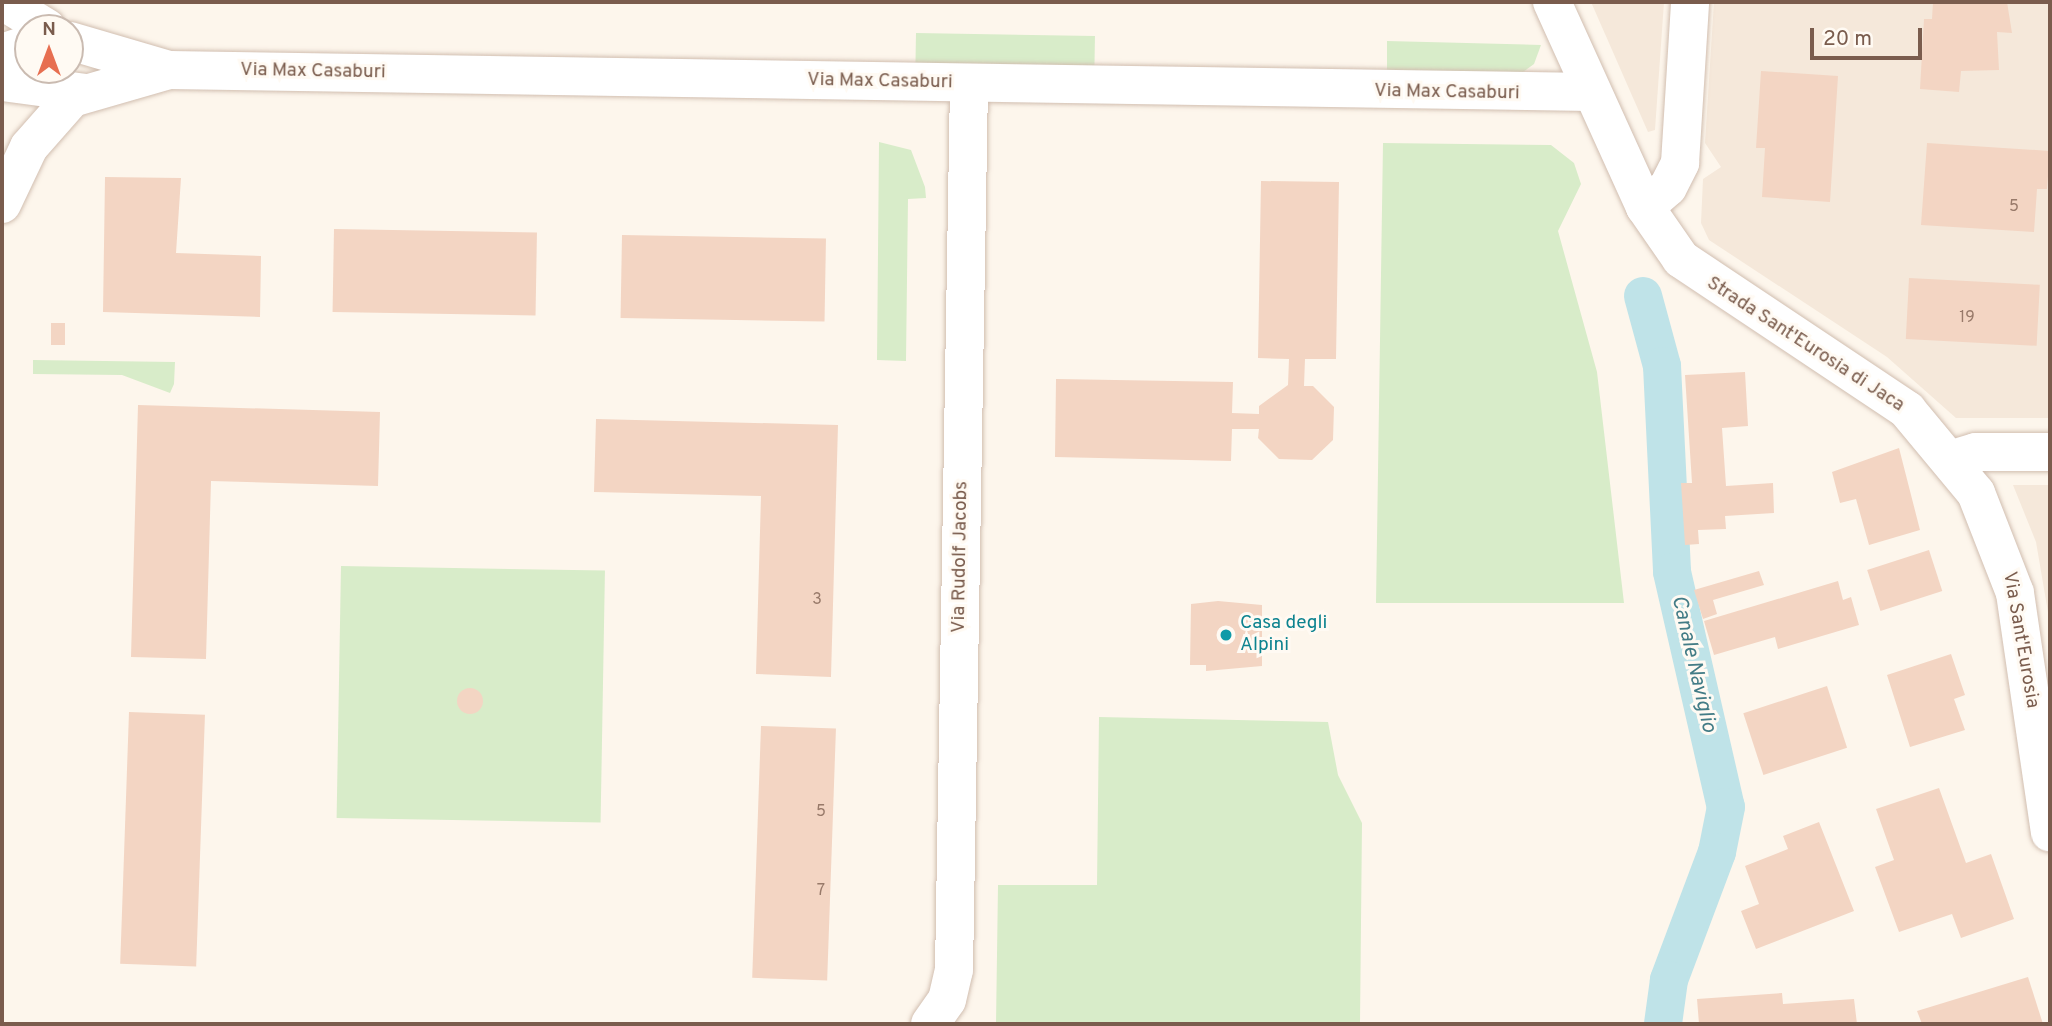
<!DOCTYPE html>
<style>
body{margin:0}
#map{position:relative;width:2052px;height:1026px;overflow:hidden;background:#fdf6ec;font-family:Overpass,sans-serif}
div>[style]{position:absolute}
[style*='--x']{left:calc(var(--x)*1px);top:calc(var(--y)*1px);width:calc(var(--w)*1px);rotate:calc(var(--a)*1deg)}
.residential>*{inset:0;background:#f5e8da}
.green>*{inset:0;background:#d8ecc9;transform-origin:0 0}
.canal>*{height:38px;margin:-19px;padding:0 19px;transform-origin:19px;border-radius:19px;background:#bfe3e8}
.building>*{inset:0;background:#f3d5c3;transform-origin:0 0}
.round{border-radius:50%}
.roads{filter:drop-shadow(0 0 2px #d1beb0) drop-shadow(0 0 2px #d1beb0)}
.street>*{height:38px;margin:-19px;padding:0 19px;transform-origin:19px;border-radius:19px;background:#fff}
.dots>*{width:19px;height:19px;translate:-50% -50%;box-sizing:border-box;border:4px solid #fffaf3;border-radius:50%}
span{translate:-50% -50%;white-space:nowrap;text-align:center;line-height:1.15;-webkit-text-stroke:6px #fffaf3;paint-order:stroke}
.number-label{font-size:16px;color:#987a6a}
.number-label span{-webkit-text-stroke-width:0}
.street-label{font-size:19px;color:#7a5c4d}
.culture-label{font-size:19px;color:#0d838f}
.left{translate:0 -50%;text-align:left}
.water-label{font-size:21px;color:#437c86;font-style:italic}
.frame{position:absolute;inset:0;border:4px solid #7a5c4d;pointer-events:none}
.north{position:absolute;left:14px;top:14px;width:70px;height:70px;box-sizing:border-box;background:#fffaf3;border:2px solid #cabbb1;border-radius:50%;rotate:0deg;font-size:19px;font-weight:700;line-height:28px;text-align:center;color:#7a5c4d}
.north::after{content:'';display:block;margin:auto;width:24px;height:32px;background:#e76f51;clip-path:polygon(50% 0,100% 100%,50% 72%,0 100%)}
.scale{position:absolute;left:1810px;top:28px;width:112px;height:32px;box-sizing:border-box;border:4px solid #7a5c4d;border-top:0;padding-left:9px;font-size:21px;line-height:24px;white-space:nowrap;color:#7a5c4d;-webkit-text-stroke:5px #fffaf3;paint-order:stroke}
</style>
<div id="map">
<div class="residential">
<div style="clip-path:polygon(1591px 2px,1664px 2px,1655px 130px,1648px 132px)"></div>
<div style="clip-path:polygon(1714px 2px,2050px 2px,2050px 418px,1956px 418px,1887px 357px,1709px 240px,1701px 223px,1703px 179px,1721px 167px,1705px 143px)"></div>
<div style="clip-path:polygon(2013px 485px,2050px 485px,2050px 624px,2036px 542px)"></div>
</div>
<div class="green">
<div style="left:916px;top:33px;width:179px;height:31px;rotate:1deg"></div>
<div style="clip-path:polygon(1387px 41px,1541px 45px,1534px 64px,1523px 72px,1387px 71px)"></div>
<div style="clip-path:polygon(879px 142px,911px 150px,925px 187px,926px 198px,908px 199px,906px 361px,877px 360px)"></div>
<div style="clip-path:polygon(1383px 143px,1551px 145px,1574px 163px,1581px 184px,1558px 231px,1597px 372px,1624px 603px,1376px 603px)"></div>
<div style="clip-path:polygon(33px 360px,175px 362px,174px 384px,170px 393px,122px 375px,33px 374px)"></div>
<div style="left:341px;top:566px;width:264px;height:252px;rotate:1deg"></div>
<div style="clip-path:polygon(1099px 717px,1328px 722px,1338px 775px,1362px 823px,1360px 1024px,996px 1024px,998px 885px,1097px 885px)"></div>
</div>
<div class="canal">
<div style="--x:1643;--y:296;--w:73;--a:74.8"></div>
<div style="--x:1662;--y:366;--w:206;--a:87.2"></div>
<div style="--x:1672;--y:572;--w:241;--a:77.1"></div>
<div style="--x:1726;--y:807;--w:46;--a:101.3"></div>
<div style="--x:1717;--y:852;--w:137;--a:110.6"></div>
<div style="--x:1669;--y:980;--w:44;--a:97.8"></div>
</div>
<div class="building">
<div style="clip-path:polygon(1933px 2px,2007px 2px,2012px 33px,1997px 32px,1999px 70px,1961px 71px,1959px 92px,1920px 89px,1924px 19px,1932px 19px)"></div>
<div style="clip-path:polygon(1761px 71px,1838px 76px,1830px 202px,1762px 197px,1765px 148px,1756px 148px)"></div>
<div style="clip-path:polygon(1927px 143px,2050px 151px,2047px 189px,2037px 189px,2034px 232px,1921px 225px)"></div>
<div style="clip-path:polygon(105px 177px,181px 178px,176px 253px,261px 256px,260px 317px,103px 312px)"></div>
<div style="clip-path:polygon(1261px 181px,1339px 182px,1336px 359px,1305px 359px,1304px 386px,1313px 386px,1334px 407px,1333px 440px,1312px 460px,1279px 459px,1258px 438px,1259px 429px,1232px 429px,1231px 461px,1055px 457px,1056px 379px,1233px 382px,1232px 413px,1259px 414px,1259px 406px,1288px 385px,1289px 359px,1258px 358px)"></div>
<div style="left:334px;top:229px;width:203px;height:83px;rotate:1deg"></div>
<div style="left:622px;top:235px;width:204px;height:83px;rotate:1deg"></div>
<div style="left:1909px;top:278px;width:131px;height:61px;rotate:3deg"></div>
<div style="left:51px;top:323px;width:14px;height:22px"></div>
<div style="clip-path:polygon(1745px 372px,1748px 426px,1722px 428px,1726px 486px,1773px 483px,1774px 513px,1725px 516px,1726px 529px,1698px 530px,1699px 544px,1685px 545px,1681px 483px,1692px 483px,1685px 375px)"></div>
<div style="clip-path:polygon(138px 405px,380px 412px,378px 486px,211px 481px,206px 659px,131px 657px)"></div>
<div style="clip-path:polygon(596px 419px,838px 425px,831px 677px,756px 674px,761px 496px,594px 492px)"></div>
<div style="clip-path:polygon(1899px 448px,1920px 530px,1869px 545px,1856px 499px,1840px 503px,1832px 472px)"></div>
<div style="left:1929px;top:550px;width:43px;height:65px;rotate:72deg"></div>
<div style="clip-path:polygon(1759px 571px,1764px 585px,1713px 600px,1717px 614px,1703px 619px,1694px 590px)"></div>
<div style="clip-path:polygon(1838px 581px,1843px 600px,1851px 597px,1859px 625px,1778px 649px,1775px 637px,1714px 655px,1704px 621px)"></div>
<div style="clip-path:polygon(1218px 601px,1262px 605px,1262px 666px,1206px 671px,1206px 665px,1190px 665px,1191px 604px)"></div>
<div style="clip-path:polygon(1951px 654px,1965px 695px,1954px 699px,1965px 730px,1910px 747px,1887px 675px)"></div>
<div style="left:1827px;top:686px;width:65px;height:88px;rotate:72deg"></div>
<div class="round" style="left:457px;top:688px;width:26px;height:26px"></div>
<div style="left:129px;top:712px;width:76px;height:252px;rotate:2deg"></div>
<div style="left:761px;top:726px;width:75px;height:252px;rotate:2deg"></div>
<div style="clip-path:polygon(1939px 788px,1966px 863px,1991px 854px,2014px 919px,1961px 938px,1952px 914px,1899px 932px,1875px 867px,1894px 860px,1876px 809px)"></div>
<div style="clip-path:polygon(1819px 822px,1854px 911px,1756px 949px,1741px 911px,1759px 904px,1745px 866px,1788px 849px,1783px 836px)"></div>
<div style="clip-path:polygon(2028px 977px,2043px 1024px,1922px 1024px,1917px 1011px)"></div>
<div style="clip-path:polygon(1782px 993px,1783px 1004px,1854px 999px,1857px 1024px,1699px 1024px,1697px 999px)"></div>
</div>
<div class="roads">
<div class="street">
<div style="--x:4;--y:2;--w:50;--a:31.2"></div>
<div style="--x:1552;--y:2;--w:225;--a:65.6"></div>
<div style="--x:1645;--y:207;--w:63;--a:55.3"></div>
<div style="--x:1681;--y:259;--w:272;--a:33.7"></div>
<div style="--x:1907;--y:410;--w:108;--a:50.3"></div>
<div style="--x:1976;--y:493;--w:107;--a:68.7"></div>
<div style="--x:2015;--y:593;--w:242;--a:81.7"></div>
<div style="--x:70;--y:41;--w:103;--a:16.3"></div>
<div style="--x:169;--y:70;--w:1422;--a:0.89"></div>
<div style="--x:2;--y:53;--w:28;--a:-19"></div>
<div style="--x:2;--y:82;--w:85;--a:7.5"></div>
<div style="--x:2;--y:204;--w:63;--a:-64.7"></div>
<div style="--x:29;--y:147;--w:65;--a:-48.7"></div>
<div style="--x:72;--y:98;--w:101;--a:-16.1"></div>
<div style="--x:1645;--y:207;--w:30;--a:-41"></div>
<div style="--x:1668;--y:187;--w:27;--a:-63"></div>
<div style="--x:1680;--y:163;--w:161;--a:-86.4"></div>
<div style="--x:1953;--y:459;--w:24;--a:-17"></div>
<div style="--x:1976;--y:452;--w:74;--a:0"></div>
<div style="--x:930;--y:1024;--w:29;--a:-55"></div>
<div style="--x:947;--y:1000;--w:31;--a:-77"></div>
<div style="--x:954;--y:970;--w:886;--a:-89.03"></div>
</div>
</div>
<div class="dots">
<div style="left:1226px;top:635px;background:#0f9aa8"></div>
</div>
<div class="number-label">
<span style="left:2014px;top:207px">5</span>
<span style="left:1967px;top:318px">19</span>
<span style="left:817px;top:600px">3</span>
<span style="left:821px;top:812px">5</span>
<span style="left:821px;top:891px">7</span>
</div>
<div class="street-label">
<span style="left:313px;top:72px;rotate:1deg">Via Max Casaburi</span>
<span style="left:880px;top:82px;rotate:1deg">Via Max Casaburi</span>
<span style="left:1447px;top:93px;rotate:1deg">Via Max Casaburi</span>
<span style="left:1805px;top:345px;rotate:33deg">Strada Sant'Eurosia di Jaca</span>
<span style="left:961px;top:557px;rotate:-89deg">Via Rudolf Jacobs</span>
<span style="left:2020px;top:640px;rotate:80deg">Via Sant'Eurosia</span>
</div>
<div class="culture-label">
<span class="left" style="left:1240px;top:635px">Casa degli<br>Alpini</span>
</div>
<div class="water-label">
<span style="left:1693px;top:664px;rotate:77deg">Canale Naviglio</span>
</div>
<div class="frame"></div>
<div class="north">N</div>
<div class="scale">20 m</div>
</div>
